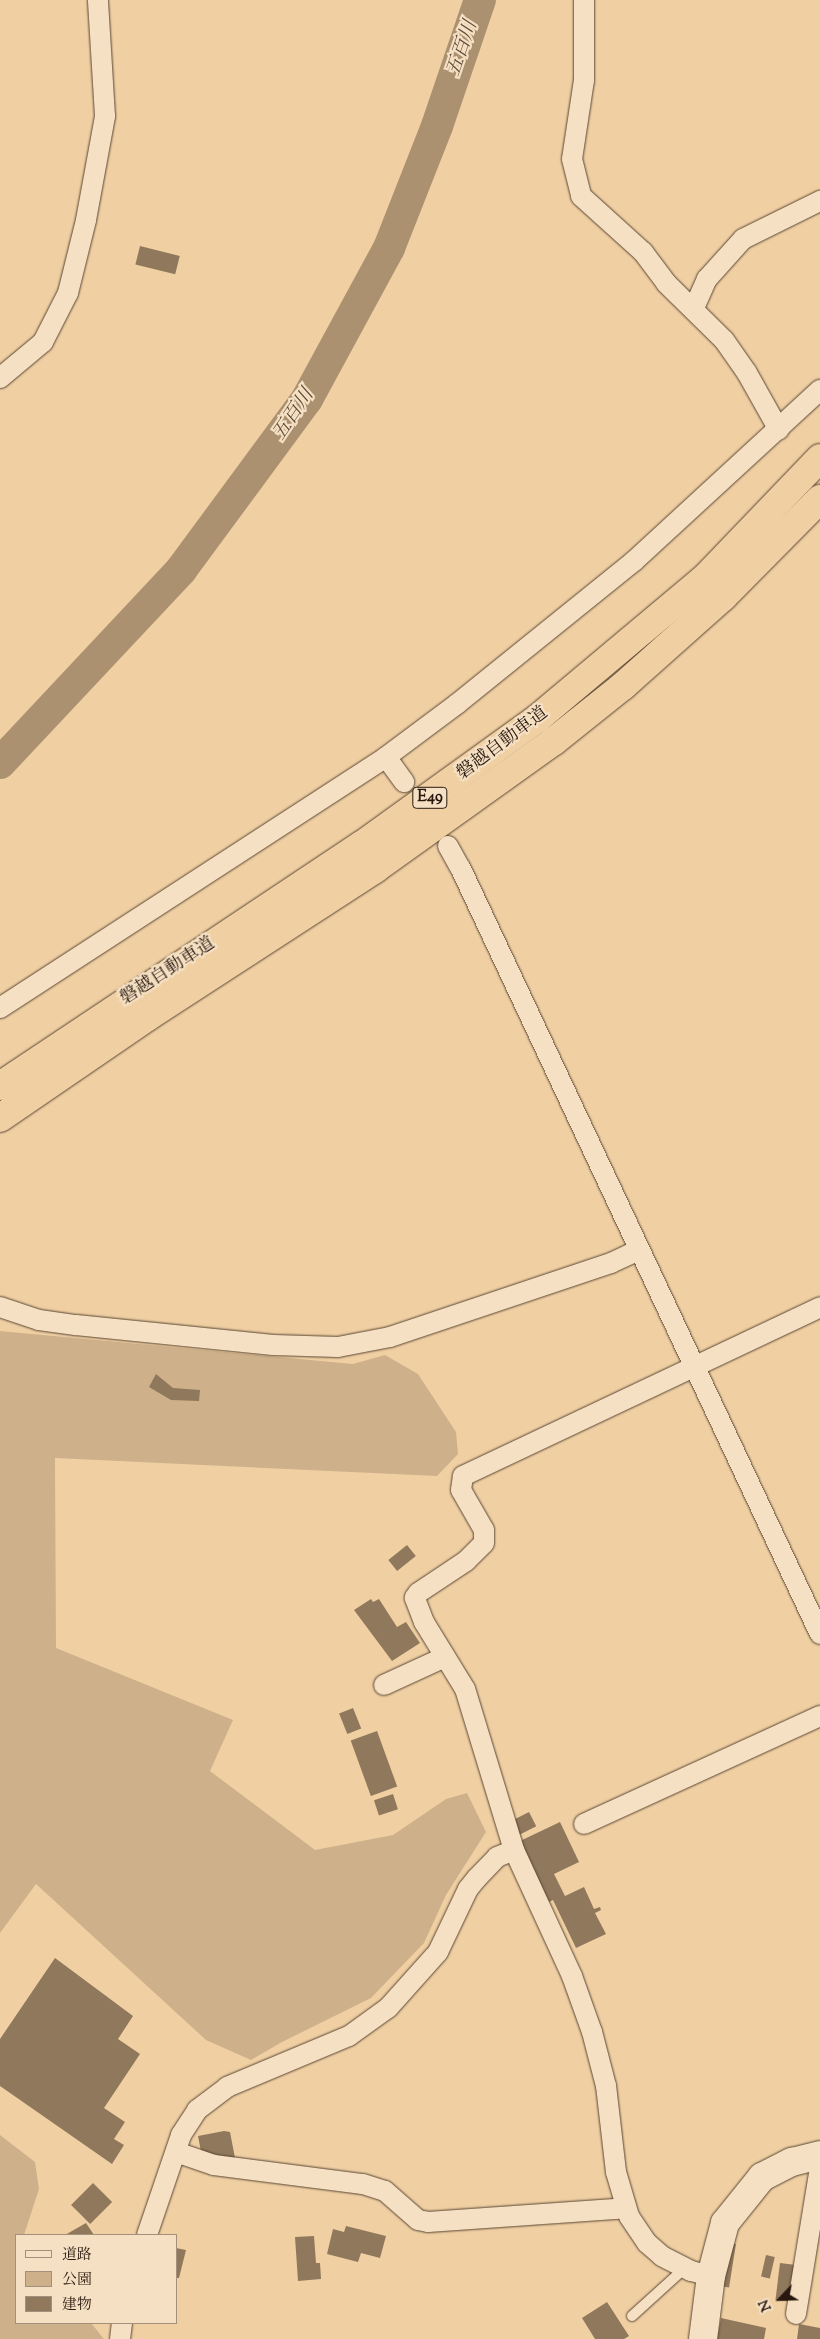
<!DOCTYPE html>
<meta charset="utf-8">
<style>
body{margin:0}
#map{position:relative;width:820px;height:2339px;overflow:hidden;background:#f0d0a3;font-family:"Sorts Mill Goudy","Noto Serif JP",serif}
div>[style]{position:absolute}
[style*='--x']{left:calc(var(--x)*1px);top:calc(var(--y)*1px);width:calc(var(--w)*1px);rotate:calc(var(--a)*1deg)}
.green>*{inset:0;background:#ceb18a}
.river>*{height:32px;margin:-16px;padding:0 16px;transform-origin:16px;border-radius:16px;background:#ac9171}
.building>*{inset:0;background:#90785c;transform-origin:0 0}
.roads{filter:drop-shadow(0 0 1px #5b4634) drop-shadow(0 0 1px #5b4634)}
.service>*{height:10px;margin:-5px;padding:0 5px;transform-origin:5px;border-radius:5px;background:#f5e0c3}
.minor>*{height:20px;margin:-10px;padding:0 10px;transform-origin:10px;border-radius:10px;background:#f5e0c3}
.secondary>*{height:28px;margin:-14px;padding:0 14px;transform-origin:14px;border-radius:14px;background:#f5e0c3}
.motorway>*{height:28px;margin:-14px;padding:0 14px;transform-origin:14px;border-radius:14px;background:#f0d0a3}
span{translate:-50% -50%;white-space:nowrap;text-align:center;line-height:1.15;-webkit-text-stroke:4.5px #f5e0c3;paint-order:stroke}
.shield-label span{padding:1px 4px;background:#f5e0c3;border:1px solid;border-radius:4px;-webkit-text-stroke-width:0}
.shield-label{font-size:16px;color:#29180f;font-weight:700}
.street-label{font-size:18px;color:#29180f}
.water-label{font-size:19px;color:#5d4836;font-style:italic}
.legend{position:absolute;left:15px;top:2234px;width:162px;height:90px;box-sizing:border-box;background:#f5e0c3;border:1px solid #a3907b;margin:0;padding:6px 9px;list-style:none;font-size:15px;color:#29180f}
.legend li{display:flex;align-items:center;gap:10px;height:25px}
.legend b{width:25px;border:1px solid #a3907b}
.north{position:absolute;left:755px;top:2274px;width:50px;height:50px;-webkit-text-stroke:4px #f5e0c3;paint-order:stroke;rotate:246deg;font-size:14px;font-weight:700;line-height:20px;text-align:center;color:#29180f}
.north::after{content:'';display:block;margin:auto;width:18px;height:22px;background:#29180f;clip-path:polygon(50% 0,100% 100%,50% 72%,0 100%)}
</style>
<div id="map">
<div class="green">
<div style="clip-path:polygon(0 1331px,353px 1364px,385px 1355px,418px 1374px,456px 1432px,458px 1454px,437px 1476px,55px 1458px,56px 1648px,233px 1720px,210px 1771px,315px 1850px,393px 1835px,446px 1799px,467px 1793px,486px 1832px,446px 1895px,424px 1943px,371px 1998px,282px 2042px,251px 2060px,206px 2040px,36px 1884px,0 1933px)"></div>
<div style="clip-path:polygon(0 2135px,35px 2162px,39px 2189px,24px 2235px,16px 2235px,16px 2323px,91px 2323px,104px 2339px,0 2339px)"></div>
</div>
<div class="river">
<div style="--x:0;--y:763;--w:265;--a:-46.8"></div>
<div style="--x:181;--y:570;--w:212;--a:-53.6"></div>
<div style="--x:307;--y:399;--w:172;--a:-61.5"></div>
<div style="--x:389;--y:248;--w:131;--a:-68.5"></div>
<div style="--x:437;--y:126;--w:133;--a:-71.2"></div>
</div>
<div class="building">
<div style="left:140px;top:246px;width:41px;height:19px;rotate:14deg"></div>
<div style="clip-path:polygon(156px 1374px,173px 1388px,200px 1390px,199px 1401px,171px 1400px,149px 1387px)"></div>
<div style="left:407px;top:1545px;width:14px;height:24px;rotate:51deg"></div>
<div style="clip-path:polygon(371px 1599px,373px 1602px,379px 1599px,397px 1627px,406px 1622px,420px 1643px,392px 1661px,354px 1610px)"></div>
<div style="left:353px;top:1708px;width:22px;height:15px;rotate:68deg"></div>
<div style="left:377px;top:1731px;width:59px;height:28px;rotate:70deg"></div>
<div style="left:393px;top:1794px;width:16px;height:20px;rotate:72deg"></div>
<div style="left:529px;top:1812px;width:16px;height:21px;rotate:63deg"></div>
<div style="clip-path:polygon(560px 1822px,579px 1862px,554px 1874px,565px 1896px,584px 1887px,594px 1909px,600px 1907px,601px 1910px,595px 1913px,606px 1934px,576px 1948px,553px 1900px,547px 1903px,518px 1842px)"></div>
<div style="clip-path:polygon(55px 1958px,133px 2016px,118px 2039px,140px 2054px,104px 2108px,125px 2122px,114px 2139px,124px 2145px,112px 2164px,0 2086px,0 2039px)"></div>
<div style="clip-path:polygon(224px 2131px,230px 2132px,235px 2158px,217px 2162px,216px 2154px,202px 2157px,198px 2136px)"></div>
<div style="left:93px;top:2183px;width:27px;height:31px;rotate:45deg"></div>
<div style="clip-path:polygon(86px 2223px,94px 2235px,65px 2235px)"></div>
<div style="clip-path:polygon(346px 2226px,386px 2236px,380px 2258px,361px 2253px,358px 2262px,327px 2254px,333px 2229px,344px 2232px)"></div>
<div style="clip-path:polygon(314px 2236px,316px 2263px,320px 2263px,321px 2279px,298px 2281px,295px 2237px)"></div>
<div style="left:730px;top:2243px;width:6px;height:44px;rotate:9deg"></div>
<div style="clip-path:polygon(176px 2248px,186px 2250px,179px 2278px,176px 2278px)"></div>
<div style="left:766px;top:2255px;width:9px;height:22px;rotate:13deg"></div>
<div style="left:780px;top:2263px;width:16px;height:37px;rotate:7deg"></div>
<div style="clip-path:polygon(607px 2302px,629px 2336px,624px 2339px,595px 2339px,582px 2318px)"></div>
<div style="clip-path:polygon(721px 2318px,766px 2328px,764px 2339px,717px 2339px)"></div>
<div style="clip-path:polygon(799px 2324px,820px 2328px,820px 2339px,797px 2339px)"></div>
</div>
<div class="roads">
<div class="service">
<div style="--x:632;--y:2316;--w:72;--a:-42.2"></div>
</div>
<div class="minor">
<div style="--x:584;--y:0;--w:80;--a:90"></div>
<div style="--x:584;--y:80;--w:80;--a:98.6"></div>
<div style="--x:572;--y:159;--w:38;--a:76"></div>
<div style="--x:581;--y:196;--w:84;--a:42.1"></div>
<div style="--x:643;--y:252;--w:39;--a:53"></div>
<div style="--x:666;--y:283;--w:81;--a:44.5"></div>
<div style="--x:724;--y:340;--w:40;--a:55.1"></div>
<div style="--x:747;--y:373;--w:65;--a:60.7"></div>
<div style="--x:694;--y:308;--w:32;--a:-66"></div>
<div style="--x:707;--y:279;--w:54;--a:-48"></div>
<div style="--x:743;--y:239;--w:86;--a:-26.3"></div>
<div style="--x:0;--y:378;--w:56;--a:-39.9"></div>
<div style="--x:43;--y:342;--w:55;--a:-63"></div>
<div style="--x:68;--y:293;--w:75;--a:-76.1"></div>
<div style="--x:86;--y:220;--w:106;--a:-79.6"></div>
<div style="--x:105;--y:116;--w:116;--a:-93.5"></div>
<div style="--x:386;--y:757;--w:31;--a:54"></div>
<div style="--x:448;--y:846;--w:26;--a:61"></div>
<div style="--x:461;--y:869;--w:845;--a:64.86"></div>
<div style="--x:0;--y:1008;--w:460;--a:-33"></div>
<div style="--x:386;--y:757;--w:89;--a:-36.7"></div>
<div style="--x:457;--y:704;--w:228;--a:-38.9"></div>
<div style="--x:634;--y:561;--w:253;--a:-42.6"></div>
<div style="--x:0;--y:1307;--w:41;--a:18.4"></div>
<div style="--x:39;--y:1320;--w:37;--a:8"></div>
<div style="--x:76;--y:1325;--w:198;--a:5.8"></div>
<div style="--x:273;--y:1345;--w:65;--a:1.8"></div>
<div style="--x:338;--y:1347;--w:53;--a:-10.9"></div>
<div style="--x:390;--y:1337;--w:233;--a:-18.5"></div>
<div style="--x:611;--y:1263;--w:31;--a:-25"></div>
<div style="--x:384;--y:1685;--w:67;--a:-24.7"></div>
<div style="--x:584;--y:1824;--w:260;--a:-24.6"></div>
<div style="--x:176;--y:2152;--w:40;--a:18.9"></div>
<div style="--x:214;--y:2165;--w:150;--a:7.3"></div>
<div style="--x:363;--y:2184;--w:23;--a:18"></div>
<div style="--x:385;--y:2191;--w:44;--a:41.3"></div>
<div style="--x:418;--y:2220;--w:10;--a:11"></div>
<div style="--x:428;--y:2222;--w:198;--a:-4"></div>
<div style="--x:147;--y:2235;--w:106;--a:-71.2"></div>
<div style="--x:181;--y:2135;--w:30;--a:-57"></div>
<div style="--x:197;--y:2110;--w:38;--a:-37"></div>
<div style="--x:227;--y:2087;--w:132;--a:-22.7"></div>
<div style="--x:349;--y:2036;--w:48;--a:-35.7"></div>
<div style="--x:388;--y:2008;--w:75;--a:-48.2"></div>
<div style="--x:438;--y:1952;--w:70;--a:-64.5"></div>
<div style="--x:468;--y:1889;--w:14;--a:-51"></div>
<div style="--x:477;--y:1878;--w:29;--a:-46"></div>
<div style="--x:497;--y:1857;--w:18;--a:-22"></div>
<div style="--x:711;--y:2276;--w:21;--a:-166"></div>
<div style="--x:691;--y:2271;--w:33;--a:-153"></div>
<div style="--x:662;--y:2256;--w:20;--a:-139"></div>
<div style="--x:647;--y:2243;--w:32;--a:-124"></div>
<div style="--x:629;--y:2216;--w:46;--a:-106.5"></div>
<div style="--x:616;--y:2172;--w:87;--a:-96.6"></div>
<div style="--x:606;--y:2086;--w:56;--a:-104.5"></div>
<div style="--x:592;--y:2032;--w:59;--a:-109.7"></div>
<div style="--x:572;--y:1976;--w:139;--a:-114.7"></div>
<div style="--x:514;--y:1850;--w:168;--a:-106.9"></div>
<div style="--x:465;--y:1689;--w:79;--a:-121.5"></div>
<div style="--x:424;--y:1622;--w:26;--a:-111"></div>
<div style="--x:415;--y:1598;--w:6;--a:-59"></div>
<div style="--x:418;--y:1593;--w:58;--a:-33.7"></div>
<div style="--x:466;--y:1561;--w:25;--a:-45"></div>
<div style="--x:484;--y:1543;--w:13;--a:-90"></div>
<div style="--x:484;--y:1530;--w:46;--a:-119.9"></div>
<div style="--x:461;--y:1490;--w:14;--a:-82"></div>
<div style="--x:463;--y:1476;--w:395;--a:-25.3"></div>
<div style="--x:796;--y:2314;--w:148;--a:-80.7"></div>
<div style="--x:120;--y:2339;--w:16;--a:-83"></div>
</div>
<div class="secondary">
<div style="--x:703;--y:2339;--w:64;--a:-82.8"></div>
<div style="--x:711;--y:2276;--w:55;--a:-75.2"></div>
<div style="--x:725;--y:2223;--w:59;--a:-51.2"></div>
<div style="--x:762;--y:2177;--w:34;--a:-27"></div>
<div style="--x:792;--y:2162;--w:29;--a:-14"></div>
</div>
<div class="motorway">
<div style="--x:0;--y:1086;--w:435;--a:-33.7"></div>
<div style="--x:362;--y:845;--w:217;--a:-35.8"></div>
<div style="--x:538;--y:718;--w:218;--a:-40"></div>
<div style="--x:705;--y:578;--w:166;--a:-46.2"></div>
<div style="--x:0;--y:1118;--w:181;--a:-34.4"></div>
<div style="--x:149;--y:1016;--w:270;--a:-33"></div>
<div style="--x:375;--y:869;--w:220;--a:-35.6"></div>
<div style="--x:554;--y:741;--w:88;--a:-38.6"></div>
<div style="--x:623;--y:686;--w:134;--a:-41.7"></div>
<div style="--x:723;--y:597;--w:138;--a:-45.3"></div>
</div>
</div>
<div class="shield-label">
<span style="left:430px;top:798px">E49</span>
</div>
<div class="street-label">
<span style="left:503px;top:744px;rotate:-37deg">磐越自動車道</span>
<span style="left:168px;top:972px;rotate:-33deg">磐越自動車道</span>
</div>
<div class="water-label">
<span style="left:463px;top:49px;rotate:-71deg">五百川</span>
<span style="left:294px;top:415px;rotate:-56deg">五百川</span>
</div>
<ul class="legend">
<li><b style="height:6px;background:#f5e0c3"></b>道路</li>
<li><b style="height:14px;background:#ceb18a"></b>公園</li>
<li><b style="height:14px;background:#90785c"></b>建物</li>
</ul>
<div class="north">N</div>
</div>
